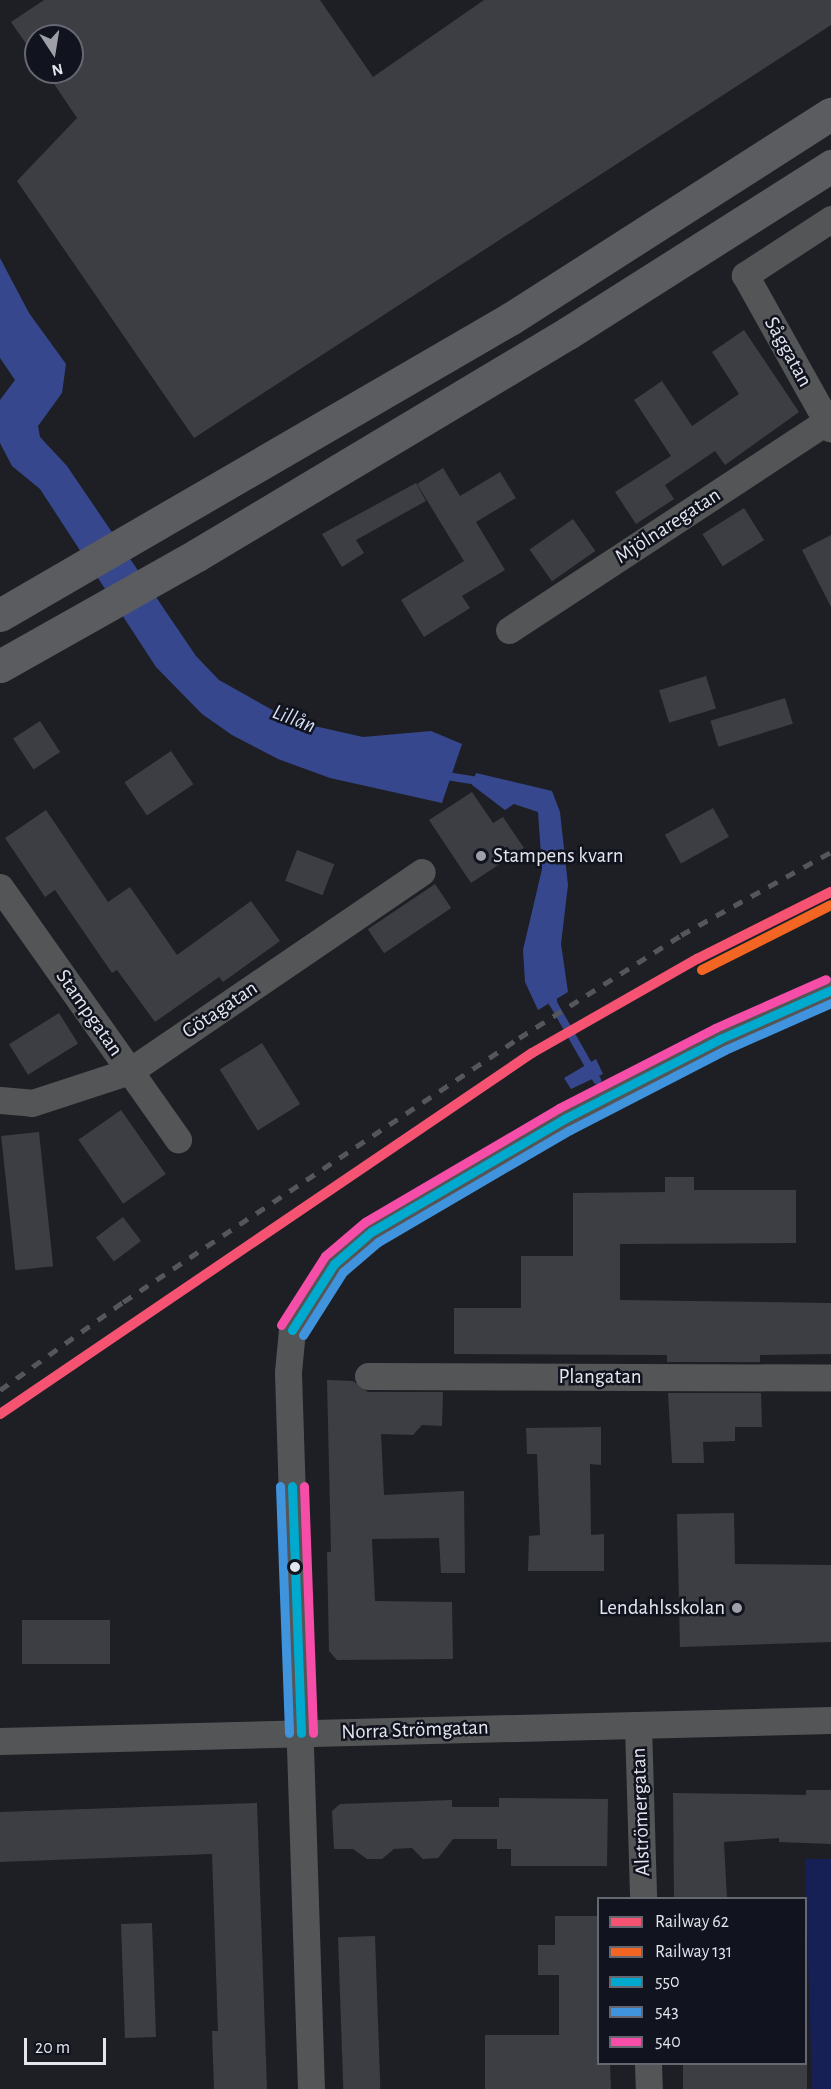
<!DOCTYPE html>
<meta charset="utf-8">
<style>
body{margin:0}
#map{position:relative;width:831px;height:2089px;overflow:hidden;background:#1e1f24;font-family:"Alegreya Sans",sans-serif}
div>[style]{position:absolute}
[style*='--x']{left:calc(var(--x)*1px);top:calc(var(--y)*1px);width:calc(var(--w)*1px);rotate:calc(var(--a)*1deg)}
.green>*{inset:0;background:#162055}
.water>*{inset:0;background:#36478e}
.stream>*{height:8px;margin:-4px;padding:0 4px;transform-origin:4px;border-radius:4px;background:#36478e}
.building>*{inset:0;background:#3d3e43;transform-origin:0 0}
.minor>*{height:27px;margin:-13.5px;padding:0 13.5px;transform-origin:13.5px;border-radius:13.5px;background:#545557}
.highway>*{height:33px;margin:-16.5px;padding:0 16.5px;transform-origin:16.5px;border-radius:16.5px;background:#5b5c60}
.rail>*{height:4.5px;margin-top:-2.25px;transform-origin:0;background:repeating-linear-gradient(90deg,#555659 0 10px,transparent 0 20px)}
.bus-1>*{height:9px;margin:-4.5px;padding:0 4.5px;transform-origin:4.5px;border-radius:4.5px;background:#00a9ce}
.bus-2>*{height:9px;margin:-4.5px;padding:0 4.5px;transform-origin:4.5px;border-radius:4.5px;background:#4094de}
.bus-3>*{height:9px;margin:-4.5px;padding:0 4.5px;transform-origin:4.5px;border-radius:4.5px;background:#f54da8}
.rail-1>*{height:10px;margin:-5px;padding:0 5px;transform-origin:5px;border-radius:5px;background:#f65372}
.rail-2>*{height:10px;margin:-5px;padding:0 5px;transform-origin:5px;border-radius:5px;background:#f26522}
.dots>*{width:16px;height:16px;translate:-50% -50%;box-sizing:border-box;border:3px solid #11141e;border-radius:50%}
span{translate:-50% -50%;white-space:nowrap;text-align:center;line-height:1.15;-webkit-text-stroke:5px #11141e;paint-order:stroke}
.street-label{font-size:21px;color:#e4e6ee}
.poi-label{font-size:21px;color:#e4e6ee}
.left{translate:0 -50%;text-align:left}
.right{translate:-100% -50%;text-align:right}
.water-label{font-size:22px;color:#d7dff6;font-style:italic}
.legend{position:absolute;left:597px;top:1897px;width:210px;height:168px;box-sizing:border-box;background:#11141e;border:2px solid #656871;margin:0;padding:8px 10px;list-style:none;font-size:18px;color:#e4e6ee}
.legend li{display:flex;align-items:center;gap:12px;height:30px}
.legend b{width:30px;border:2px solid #656871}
.north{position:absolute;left:24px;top:24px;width:60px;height:60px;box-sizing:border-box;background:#11141e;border:2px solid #656871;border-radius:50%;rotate:168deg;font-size:16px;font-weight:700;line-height:24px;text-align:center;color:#e4e6ee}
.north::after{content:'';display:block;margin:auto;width:21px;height:27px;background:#9fa0a7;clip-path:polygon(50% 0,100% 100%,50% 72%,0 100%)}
.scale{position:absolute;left:24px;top:2038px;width:82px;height:27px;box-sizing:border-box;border:3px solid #e4e6ee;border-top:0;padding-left:8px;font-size:18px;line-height:21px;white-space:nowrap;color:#e4e6ee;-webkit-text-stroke:4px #11141e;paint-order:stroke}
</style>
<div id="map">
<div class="green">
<div style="clip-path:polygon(805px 1859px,831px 1859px,831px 2089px,812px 2089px)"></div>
</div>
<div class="water">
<div style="clip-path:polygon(0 258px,29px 313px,66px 364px,62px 393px,38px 426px,40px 437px,67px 466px,196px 656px,219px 680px,292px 721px,363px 737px,431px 731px,462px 744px,442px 803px,330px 778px,278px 759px,232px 735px,202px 714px,156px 667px,40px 489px,12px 466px,0 443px,0 400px,15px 380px,0 358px)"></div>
<div style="clip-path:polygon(476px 773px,552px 791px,560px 812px,568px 885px,561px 944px,568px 992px,538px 1010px,525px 982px,523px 950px,542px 869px,538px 812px,514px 804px,505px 810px,472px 785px)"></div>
<div style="clip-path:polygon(596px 1059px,603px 1074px,571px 1089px,564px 1078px)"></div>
</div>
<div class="stream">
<div style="--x:440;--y:775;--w:45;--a:9"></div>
<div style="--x:553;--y:990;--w:13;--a:90"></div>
<div style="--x:553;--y:1003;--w:89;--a:60.3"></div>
</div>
<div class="building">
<div style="clip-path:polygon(44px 0,320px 0,373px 77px,484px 0,831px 0,831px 25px,194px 438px,17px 181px,77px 118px,46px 72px,72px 72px,72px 36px,36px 36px,36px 58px,11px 22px)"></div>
<div style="clip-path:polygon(744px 330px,799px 412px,725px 465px,715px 451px,665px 485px,674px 499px,636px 524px,615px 492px,671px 456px,634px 400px,662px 381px,692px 426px,739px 394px,712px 352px)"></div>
<div style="clip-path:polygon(443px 468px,460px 496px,500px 472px,516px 498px,476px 522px,505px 570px,462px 596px,470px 608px,424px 637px,401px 600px,464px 561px,417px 484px)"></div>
<div style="clip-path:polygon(416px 483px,426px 501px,356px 540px,364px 553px,342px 567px,322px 534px)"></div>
<div style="left:744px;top:508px;width:38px;height:49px;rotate:58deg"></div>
<div style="left:573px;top:519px;width:39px;height:53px;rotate:55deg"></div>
<div style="clip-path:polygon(831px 535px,831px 607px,802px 550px)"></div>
<div style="left:706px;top:676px;width:34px;height:49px;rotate:73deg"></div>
<div style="left:785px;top:698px;width:27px;height:78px;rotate:73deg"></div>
<div style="left:40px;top:721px;width:37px;height:32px;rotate:57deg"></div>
<div style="left:171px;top:751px;width:40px;height:56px;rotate:56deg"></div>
<div style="clip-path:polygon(472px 792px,493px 823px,503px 817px,524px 848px,471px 883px,429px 820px)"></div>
<div style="left:713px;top:808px;width:33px;height:55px;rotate:61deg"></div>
<div style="clip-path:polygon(46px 810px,108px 902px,130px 887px,177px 955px,251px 901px,280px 941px,223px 982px,219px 977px,155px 1022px,117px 970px,112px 973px,55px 890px,45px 897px,5px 838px)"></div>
<div style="left:297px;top:850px;width:40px;height:33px;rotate:21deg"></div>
<div style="left:435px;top:884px;width:29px;height:81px;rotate:56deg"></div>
<div style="left:59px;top:1013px;width:36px;height:59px;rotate:58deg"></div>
<div style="left:262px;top:1043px;width:72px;height:50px;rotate:58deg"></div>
<div style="left:121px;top:1110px;width:78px;height:52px;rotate:55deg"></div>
<div style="left:39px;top:1132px;width:135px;height:38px;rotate:84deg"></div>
<div style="clip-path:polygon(665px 1177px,694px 1177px,694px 1190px,796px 1190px,796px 1243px,620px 1244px,620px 1300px,831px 1303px,831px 1354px,760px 1355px,760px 1362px,667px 1362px,667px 1355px,454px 1354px,454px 1308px,521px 1308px,521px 1256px,573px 1256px,573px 1193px,665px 1192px)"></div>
<div style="left:123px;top:1217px;width:30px;height:34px;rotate:53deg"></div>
<div style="clip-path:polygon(327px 1380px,353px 1381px,368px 1392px,443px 1392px,442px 1426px,422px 1425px,413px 1435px,381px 1434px,384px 1495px,464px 1491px,465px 1573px,441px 1573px,439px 1538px,372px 1539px,375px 1601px,452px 1602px,453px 1659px,337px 1660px,329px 1651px,327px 1552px,331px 1552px)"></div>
<div style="clip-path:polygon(668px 1393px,761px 1393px,762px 1427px,735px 1427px,735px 1441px,703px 1442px,704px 1463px,672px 1463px)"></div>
<div style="clip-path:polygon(601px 1427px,601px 1465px,590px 1464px,591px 1535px,604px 1534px,604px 1571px,528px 1571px,529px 1536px,540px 1535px,537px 1454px,527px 1454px,526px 1428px)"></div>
<div style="clip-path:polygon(734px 1513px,735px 1564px,831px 1565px,831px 1642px,680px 1647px,677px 1514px)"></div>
<div style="left:110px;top:1620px;width:44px;height:88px;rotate:90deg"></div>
<div style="clip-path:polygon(806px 1790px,831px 1790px,831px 1844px,779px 1842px,779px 1838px,724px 1842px,727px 1899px,674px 1899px,673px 1793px,806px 1795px)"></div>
<div style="clip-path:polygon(499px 1798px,608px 1799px,607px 1866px,511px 1866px,511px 1849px,497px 1849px,497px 1839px,453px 1839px,438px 1858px,423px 1859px,412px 1848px,394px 1849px,382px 1859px,367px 1859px,353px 1849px,334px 1849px,332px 1811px,340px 1804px,452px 1800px,452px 1807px,499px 1807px)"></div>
<div style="clip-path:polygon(257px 1803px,267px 2089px,214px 2089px,212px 2031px,218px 2031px,212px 1854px,0 1862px,0 1812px)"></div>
<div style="clip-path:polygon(555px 1916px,598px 1916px,598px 2064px,610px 2064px,611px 2089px,485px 2089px,485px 2035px,559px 2035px,559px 1975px,538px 1975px,538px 1945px,555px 1945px)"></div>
<div style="left:152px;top:1923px;width:114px;height:31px;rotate:88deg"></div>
<div style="left:375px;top:1936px;width:153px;height:37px;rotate:88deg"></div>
<div style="left:683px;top:2064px;width:124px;height:25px"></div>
</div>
<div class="minor">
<div style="--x:831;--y:219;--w:103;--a:146.9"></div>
<div style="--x:745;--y:275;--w:176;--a:60.8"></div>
<div style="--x:509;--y:630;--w:381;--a:-33.3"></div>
<div style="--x:0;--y:887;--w:309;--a:54.8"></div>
<div style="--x:0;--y:1100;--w:32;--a:5"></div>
<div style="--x:32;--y:1103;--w:103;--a:-18.1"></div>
<div style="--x:130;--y:1071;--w:353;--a:-34.3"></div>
<div style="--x:368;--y:1376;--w:463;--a:0.2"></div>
<div style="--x:638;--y:1725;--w:173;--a:88.3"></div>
<div style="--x:0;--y:1741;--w:831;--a:-1.45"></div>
<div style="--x:648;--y:2064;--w:25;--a:88"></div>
<div style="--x:311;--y:2089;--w:717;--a:-91.84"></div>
<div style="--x:288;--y:1372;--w:42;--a:-84.6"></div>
<div style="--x:292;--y:1330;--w:23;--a:-65"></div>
<div style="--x:302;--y:1309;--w:55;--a:-54.6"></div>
<div style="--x:334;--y:1264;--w:49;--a:-40.9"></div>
<div style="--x:371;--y:1232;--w:224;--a:-30.3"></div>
<div style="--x:564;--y:1119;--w:175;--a:-27.1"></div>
<div style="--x:720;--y:1039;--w:121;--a:-23.8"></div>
</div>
<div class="highway">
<div style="--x:0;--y:615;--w:590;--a:-30.13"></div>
<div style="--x:510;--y:319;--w:381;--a:-32.6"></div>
<div style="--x:0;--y:666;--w:226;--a:-29.4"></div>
<div style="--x:197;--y:555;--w:432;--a:-30.9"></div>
<div style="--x:568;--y:333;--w:312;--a:-32.4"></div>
</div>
<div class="rail">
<div style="--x:0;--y:1390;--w:151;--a:-35.6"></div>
<div style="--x:123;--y:1302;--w:476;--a:-33.7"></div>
<div style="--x:519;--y:1038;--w:192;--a:-32.4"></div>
<div style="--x:681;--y:935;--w:171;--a:-29"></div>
</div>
<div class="bus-1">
<div style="--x:292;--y:1330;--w:78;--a:-57.5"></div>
<div style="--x:334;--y:1264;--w:49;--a:-40.9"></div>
<div style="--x:371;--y:1232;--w:224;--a:-30.3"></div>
<div style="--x:564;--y:1119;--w:175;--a:-27.1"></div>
<div style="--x:720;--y:1039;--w:121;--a:-23.8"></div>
<div style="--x:292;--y:1486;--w:247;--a:87.9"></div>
</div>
<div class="bus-2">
<div style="--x:303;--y:1335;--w:75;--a:-57.6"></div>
<div style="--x:343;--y:1272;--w:46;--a:-40.6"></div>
<div style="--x:378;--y:1242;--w:222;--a:-30.3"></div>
<div style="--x:570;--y:1130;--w:174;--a:-27.3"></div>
<div style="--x:725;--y:1050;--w:116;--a:-23.9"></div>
<div style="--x:280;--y:1486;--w:247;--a:87.9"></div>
</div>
<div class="bus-3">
<div style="--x:281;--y:1325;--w:82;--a:-57.5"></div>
<div style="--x:325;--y:1256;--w:52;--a:-40.4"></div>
<div style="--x:365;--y:1222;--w:225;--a:-30.4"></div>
<div style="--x:559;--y:1108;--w:175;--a:-27.1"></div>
<div style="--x:715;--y:1028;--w:121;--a:-23.8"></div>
<div style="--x:304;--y:1486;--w:247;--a:87.9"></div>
</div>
<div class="rail-1">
<div style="--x:0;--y:1414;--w:643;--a:-34.16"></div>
<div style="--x:532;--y:1053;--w:190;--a:-29.7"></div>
<div style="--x:697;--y:959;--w:150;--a:-26.6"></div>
</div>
<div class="rail-2">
<div style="--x:702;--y:970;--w:144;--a:-26.7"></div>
</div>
<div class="dots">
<div style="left:481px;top:856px;background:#9fa0a7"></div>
<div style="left:295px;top:1567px;background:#e4e6ee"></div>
<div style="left:737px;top:1608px;background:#9fa0a7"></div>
</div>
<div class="street-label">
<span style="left:788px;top:352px;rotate:61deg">Såggatan</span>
<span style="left:668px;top:526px;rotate:-33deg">Mjölnaregatan</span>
<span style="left:220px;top:1010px;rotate:-34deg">Götagatan</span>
<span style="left:89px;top:1013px;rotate:55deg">Stampgatan</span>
<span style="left:600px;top:1377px">Plangatan</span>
<span style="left:415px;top:1730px;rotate:-2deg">Norra Strömgatan</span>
<span style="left:641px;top:1812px;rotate:-92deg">Alströmergatan</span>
</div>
<div class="poi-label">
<span class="left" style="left:493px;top:856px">Stampens kvarn</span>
<span class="right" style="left:725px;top:1608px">Lendahlsskolan</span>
</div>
<div class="water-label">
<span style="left:294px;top:719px;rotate:21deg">Lillån</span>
</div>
<ul class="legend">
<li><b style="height:8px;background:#f65372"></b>Railway 62</li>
<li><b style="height:8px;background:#f26522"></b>Railway 131</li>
<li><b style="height:8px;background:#00a9ce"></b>550</li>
<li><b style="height:8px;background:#4094de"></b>543</li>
<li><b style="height:8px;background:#f54da8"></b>540</li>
</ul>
<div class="north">N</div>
<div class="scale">20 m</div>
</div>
